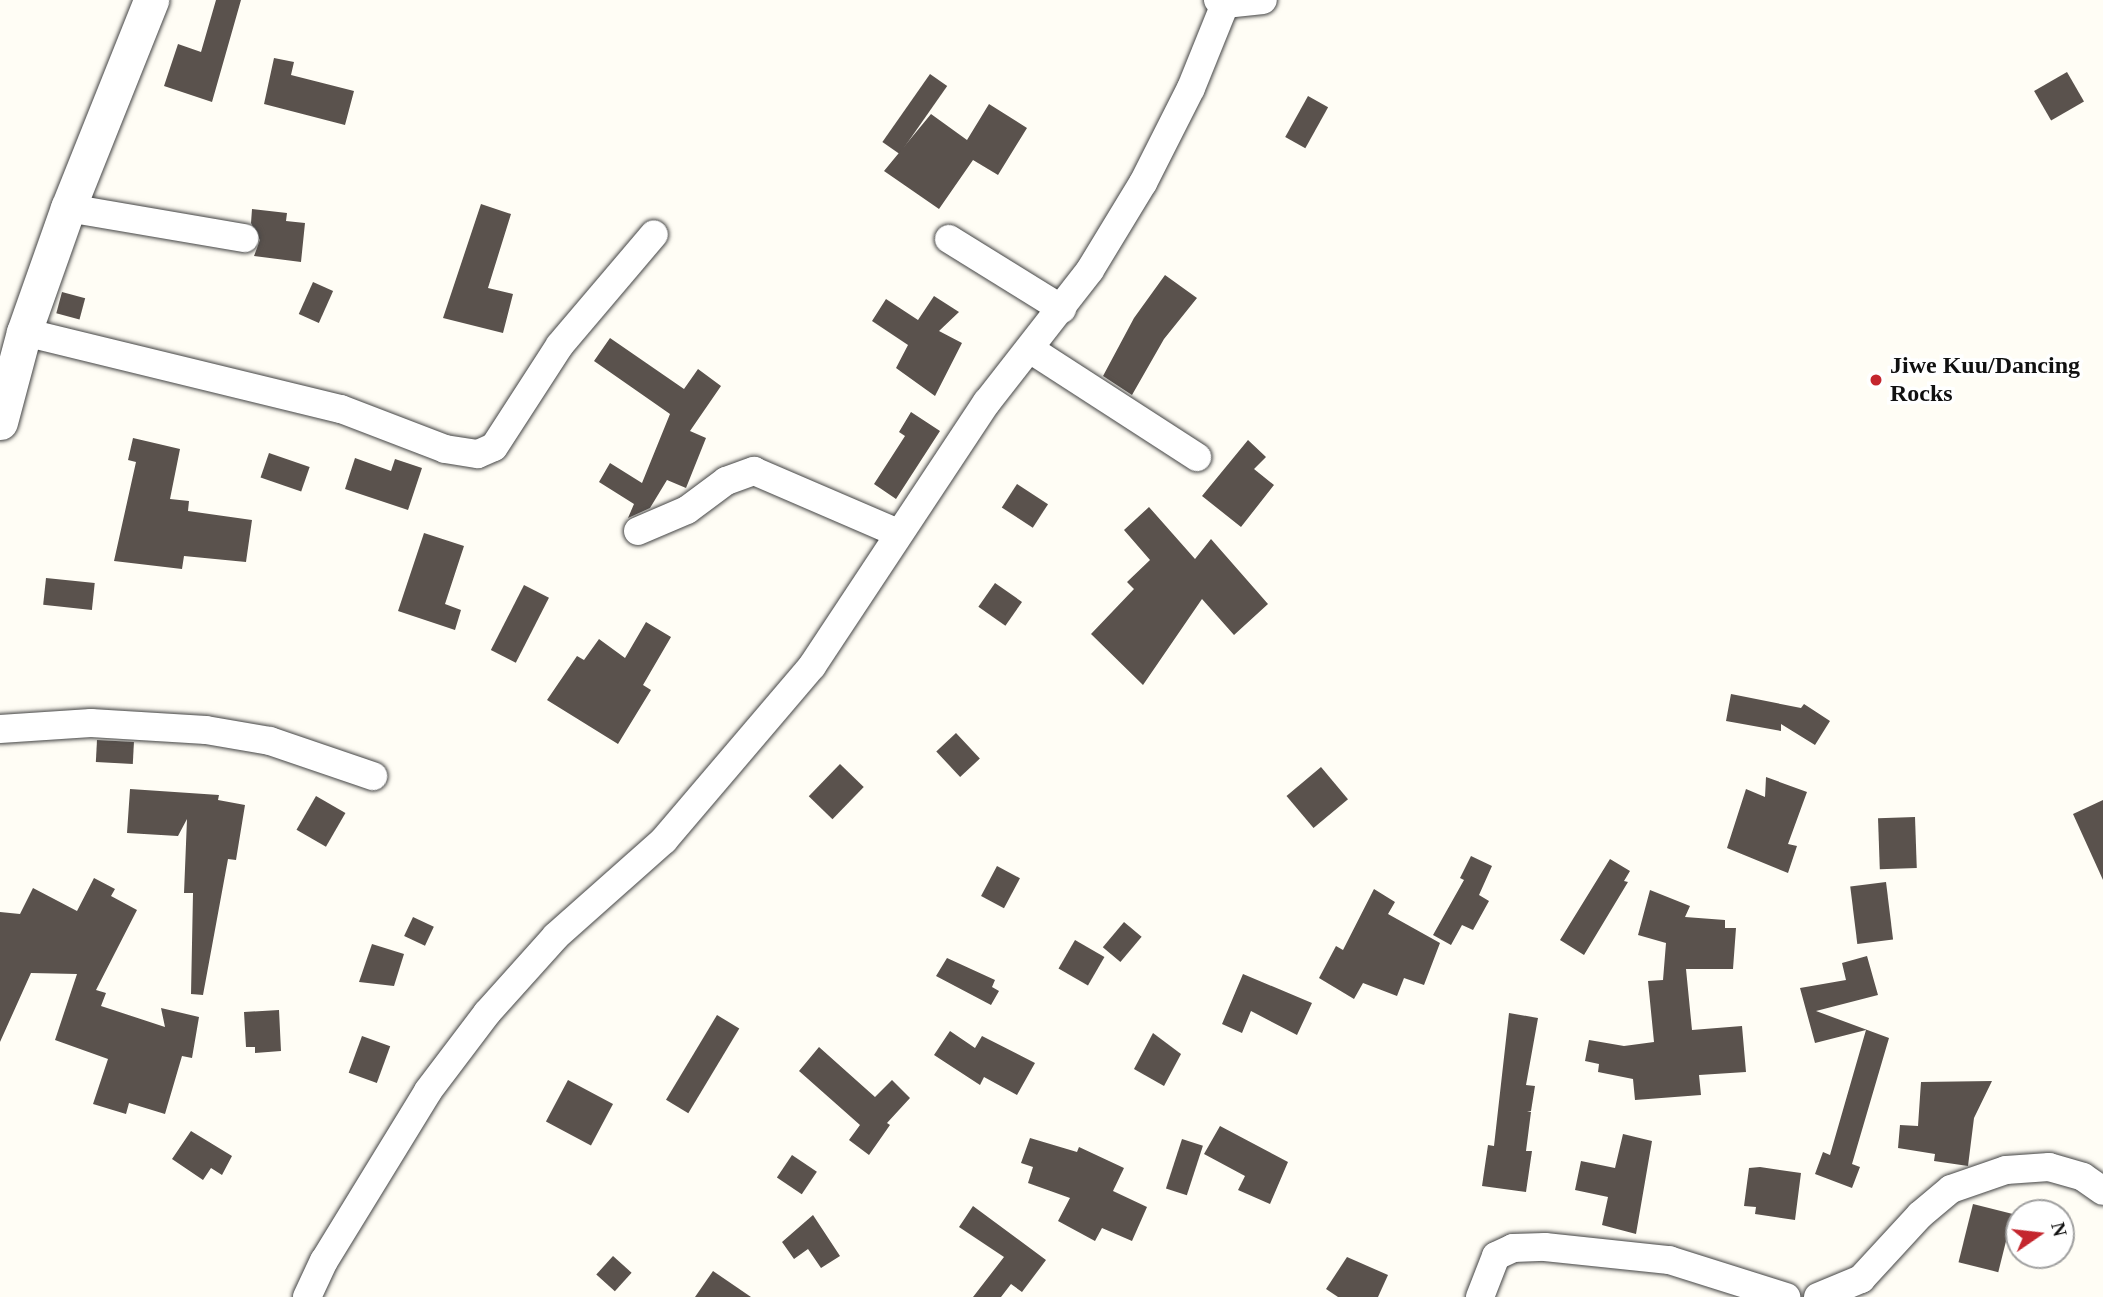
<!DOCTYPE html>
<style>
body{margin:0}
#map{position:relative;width:2103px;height:1297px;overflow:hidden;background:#fffdf5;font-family:"Times New Roman",serif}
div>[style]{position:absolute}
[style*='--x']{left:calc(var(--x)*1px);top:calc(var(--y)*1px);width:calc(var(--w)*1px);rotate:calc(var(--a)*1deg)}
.building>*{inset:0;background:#5a524d;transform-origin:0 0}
.roads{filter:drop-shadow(0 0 2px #444) drop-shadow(0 0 2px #444)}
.minor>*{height:28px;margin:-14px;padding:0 14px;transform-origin:14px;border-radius:14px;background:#fff}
.tertiary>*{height:35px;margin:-17.5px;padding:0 17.5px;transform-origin:17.5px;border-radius:17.5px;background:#fff}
.dots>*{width:19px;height:19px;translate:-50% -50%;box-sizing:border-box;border:4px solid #fff;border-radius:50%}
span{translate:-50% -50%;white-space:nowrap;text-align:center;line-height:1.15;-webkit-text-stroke:7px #fff;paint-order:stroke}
.poi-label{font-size:24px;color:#111;font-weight:700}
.left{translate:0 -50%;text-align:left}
.north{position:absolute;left:2005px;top:1199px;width:70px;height:70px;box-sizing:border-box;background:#fff;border:2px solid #a0a0a0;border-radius:50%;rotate:76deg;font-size:19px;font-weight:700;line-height:28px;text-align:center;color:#111}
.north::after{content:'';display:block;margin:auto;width:24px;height:32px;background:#c4262e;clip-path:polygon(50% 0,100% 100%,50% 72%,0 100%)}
</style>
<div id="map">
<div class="building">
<div style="clip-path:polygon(216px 0,241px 0,212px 102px,164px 86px,178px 44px,201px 52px)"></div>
<div style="clip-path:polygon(274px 58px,294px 62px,291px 75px,354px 91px,345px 125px,264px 104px)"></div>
<div style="left:2067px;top:72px;width:34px;height:38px;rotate:60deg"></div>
<div style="left:930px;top:74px;width:21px;height:83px;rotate:35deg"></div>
<div style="left:1308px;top:96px;width:23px;height:47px;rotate:29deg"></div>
<div style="clip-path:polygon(989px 104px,1027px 128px,998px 175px,973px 160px,939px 209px,884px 171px,931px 114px,967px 140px)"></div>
<div style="clip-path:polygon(481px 204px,511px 214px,488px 288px,513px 294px,503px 333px,443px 318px)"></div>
<div style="clip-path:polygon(252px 209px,287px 213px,286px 221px,305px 223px,301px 262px,254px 256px,260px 240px,251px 223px)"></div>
<div style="clip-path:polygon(1165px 275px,1197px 298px,1164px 339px,1132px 395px,1103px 376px,1134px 318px)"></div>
<div style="left:313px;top:282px;width:22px;height:35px;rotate:24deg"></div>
<div style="left:62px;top:292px;width:24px;height:22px;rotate:15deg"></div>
<div style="clip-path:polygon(934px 296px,959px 312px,939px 331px,962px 343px,935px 396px,896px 368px,908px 345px,872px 321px,886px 299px,918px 320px)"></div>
<div style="clip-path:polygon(610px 338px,684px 389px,698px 369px,721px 386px,690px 431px,706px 438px,686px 488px,667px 480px,650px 508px,628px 518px,634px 504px,599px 482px,610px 463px,642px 483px,670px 414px,594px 361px)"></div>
<div style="clip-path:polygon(911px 412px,940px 431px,896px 499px,874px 484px,905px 436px,899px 432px)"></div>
<div style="clip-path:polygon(133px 438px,180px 449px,170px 499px,189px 501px,188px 511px,252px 520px,246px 562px,184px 556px,182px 569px,114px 561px,136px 462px,128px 460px)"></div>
<div style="clip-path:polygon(1248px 440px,1266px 457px,1254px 469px,1274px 485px,1241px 527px,1202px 496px)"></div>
<div style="left:269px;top:453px;width:43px;height:26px;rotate:19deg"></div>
<div style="clip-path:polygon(355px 458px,391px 471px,395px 459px,422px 468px,408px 510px,345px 489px)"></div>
<div style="left:1017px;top:484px;width:37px;height:28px;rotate:33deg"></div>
<div style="clip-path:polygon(1149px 507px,1195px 559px,1211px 539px,1268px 604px,1234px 635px,1202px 599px,1143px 685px,1091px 634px,1134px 589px,1127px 582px,1150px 560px,1124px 530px)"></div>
<div style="clip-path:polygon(424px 533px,464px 546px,445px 604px,461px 610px,455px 630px,398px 611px)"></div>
<div style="left:46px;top:578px;width:49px;height:27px;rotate:6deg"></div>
<div style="left:995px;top:583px;width:33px;height:29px;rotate:35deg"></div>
<div style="left:524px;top:585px;width:28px;height:73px;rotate:27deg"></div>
<div style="clip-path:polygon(646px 622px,671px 637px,643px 685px,651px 690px,618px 744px,547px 700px,577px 656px,584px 660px,599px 639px,625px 658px)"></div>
<div style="clip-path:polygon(1731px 694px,1801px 708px,1804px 704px,1830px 721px,1815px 745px,1781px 724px,1781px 731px,1726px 721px)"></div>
<div style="left:956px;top:733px;width:35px;height:27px;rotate:47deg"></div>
<div style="left:97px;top:740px;width:37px;height:22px;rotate:3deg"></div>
<div style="left:840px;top:764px;width:33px;height:45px;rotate:44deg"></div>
<div style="left:1321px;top:767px;width:42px;height:45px;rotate:50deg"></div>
<div style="clip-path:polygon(1766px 777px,1807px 792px,1788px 844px,1797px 846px,1788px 873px,1727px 848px,1746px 789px,1765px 797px)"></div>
<div style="clip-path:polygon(130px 789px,219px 795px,218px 800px,245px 805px,236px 860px,228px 859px,203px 995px,191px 994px,193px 893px,184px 893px,187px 819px,178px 836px,127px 833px)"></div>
<div style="left:316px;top:796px;width:34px;height:39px;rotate:30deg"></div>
<div style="clip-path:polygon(2103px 800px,2103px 880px,2073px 814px)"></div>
<div style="left:1915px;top:817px;width:51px;height:37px;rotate:88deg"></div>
<div style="clip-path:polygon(1471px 856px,1492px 866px,1479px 895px,1489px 901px,1473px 930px,1462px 925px,1451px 945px,1433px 935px,1464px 880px,1460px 878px)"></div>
<div style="clip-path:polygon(1610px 859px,1630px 871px,1624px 881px,1628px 882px,1584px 955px,1560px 940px)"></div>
<div style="left:997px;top:866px;width:26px;height:34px;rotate:28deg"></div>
<div style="clip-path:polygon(94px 878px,115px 889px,111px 896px,137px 910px,96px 990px,106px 993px,101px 1006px,165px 1027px,161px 1008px,199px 1017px,192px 1058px,182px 1056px,165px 1114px,129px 1103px,126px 1114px,93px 1104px,108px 1059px,55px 1040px,77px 974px,31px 973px,0 1042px,0 912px,20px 914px,33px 888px,77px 911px)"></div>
<div style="left:1886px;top:882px;width:58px;height:36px;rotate:83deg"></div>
<div style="clip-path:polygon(1374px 889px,1395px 902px,1388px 914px,1440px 943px,1424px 985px,1404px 978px,1397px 996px,1363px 983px,1354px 999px,1319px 978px,1336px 946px,1343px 950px)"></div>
<div style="clip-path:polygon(1650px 890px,1690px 906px,1685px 917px,1725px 920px,1725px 928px,1736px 928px,1733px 969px,1686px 969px,1692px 1030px,1742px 1026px,1746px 1072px,1699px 1075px,1701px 1095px,1635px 1100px,1633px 1079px,1598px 1072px,1599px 1064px,1585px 1061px,1589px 1040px,1624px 1046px,1654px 1042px,1648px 981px,1663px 980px,1666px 943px,1638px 935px)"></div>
<div style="left:413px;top:917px;width:23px;height:21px;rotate:25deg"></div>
<div style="left:1124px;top:922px;width:23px;height:33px;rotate:40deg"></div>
<div style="left:1075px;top:940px;width:34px;height:33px;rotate:30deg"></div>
<div style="clip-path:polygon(372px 944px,404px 954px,394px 986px,359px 982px)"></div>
<div style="clip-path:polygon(1867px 956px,1878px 995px,1816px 1011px,1889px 1038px,1852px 1164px,1860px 1167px,1852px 1188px,1815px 1174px,1823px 1152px,1830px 1155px,1866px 1030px,1815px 1043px,1800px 988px,1846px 980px,1842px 963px)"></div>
<div style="clip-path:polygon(947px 958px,995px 980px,992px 987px,999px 991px,991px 1005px,936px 976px)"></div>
<div style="clip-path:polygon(1243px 974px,1312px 1003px,1297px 1035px,1251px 1011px,1242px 1033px,1222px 1024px)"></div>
<div style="clip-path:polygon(279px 1010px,281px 1051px,255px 1053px,255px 1047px,246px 1047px,244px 1012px)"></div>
<div style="clip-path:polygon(1509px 1013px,1538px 1018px,1526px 1085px,1535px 1086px,1531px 1111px,1527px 1111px,1531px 1112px,1526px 1151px,1532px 1151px,1526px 1192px,1482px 1186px,1488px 1145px,1494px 1146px)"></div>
<div style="left:717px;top:1015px;width:26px;height:99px;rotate:31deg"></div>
<div style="clip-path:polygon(950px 1031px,975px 1048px,982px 1036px,1035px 1063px,1017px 1095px,984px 1077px,980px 1085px,934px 1055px)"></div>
<div style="clip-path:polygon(1153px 1033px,1181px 1054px,1164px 1086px,1134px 1069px)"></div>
<div style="left:362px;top:1036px;width:30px;height:39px;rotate:20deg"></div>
<div style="clip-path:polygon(819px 1047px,875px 1097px,892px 1080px,910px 1098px,887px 1123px,890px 1125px,869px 1155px,849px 1140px,860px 1125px,799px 1071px)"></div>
<div style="left:568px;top:1080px;width:51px;height:47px;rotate:28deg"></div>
<div style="clip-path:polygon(1992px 1081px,1974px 1118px,1968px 1166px,1934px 1161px,1935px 1154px,1898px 1148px,1900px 1125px,1918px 1126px,1921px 1082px)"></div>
<div style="clip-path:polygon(1220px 1126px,1288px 1162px,1270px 1204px,1238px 1190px,1245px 1176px,1204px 1154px)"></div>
<div style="clip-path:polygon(191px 1131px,232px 1156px,222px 1175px,211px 1168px,203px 1180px,172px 1159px)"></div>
<div style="clip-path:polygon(1623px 1134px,1652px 1141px,1636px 1234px,1602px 1225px,1608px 1197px,1575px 1190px,1581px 1161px,1615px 1168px)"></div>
<div style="clip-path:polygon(1030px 1138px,1077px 1152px,1079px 1147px,1124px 1168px,1113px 1191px,1147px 1207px,1132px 1241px,1102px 1228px,1095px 1241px,1058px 1221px,1070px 1198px,1028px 1183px,1033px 1167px,1021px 1163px)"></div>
<div style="left:1182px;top:1139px;width:22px;height:52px;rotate:18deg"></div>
<div style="left:792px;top:1155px;width:30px;height:27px;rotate:34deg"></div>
<div style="clip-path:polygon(1760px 1167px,1801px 1173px,1795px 1220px,1755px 1214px,1756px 1207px,1744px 1206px,1749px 1168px)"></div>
<div style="left:1973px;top:1204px;width:41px;height:60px;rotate:14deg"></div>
<div style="clip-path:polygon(973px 1206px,1046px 1260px,1022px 1292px,1011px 1284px,1001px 1297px,973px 1297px,1004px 1257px,959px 1227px)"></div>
<div style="clip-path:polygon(813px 1215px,840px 1256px,821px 1268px,808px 1249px,794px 1259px,782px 1242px)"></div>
<div style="left:613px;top:1256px;width:25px;height:25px;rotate:42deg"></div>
<div style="clip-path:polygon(1347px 1257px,1388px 1275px,1378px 1297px,1338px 1297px,1326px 1289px)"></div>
<div style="clip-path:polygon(713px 1271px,751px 1297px,695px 1297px)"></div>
</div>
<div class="roads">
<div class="minor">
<div style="--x:1218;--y:0;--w:8;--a:30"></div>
<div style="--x:1225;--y:4;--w:38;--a:-6"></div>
<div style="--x:68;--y:208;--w:179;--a:9.7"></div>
<div style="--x:949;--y:239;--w:133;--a:31.8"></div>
<div style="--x:24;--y:332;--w:326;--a:13.7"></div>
<div style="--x:341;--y:409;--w:111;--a:21"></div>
<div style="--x:445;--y:449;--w:33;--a:9"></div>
<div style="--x:478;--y:454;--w:17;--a:-24"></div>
<div style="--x:494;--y:447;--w:121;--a:-57.1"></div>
<div style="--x:560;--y:345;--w:145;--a:-49.7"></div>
<div style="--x:1030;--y:349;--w:199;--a:32.9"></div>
<div style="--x:638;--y:531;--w:53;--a:-23.2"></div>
<div style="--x:687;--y:510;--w:49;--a:-36.6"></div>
<div style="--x:726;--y:481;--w:30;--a:-20"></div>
<div style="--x:754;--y:471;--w:157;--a:23.3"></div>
<div style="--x:0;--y:729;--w:91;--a:-3.8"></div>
<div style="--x:91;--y:723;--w:115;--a:3.5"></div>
<div style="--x:206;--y:730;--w:65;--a:9.8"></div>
<div style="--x:270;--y:741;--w:109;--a:18.8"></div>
<div style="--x:307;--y:1297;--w:40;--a:-65"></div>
<div style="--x:324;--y:1261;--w:199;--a:-58.5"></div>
<div style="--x:428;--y:1091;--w:98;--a:-52.9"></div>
<div style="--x:487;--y:1013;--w:103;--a:-48.1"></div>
<div style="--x:556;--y:936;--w:144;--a:-41.6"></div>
<div style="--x:664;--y:840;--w:228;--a:-49.6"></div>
<div style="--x:812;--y:666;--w:317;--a:-56.5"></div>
<div style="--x:987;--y:402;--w:167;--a:-52"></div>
<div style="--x:1090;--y:270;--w:102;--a:-58.7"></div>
<div style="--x:1143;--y:183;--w:106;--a:-63.2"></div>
<div style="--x:1191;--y:88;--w:91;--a:-68"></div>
<div style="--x:1480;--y:1297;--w:44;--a:-68.7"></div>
<div style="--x:1496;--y:1256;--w:19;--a:-25"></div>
<div style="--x:1513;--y:1248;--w:32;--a:-2"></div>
<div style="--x:1545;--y:1247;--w:125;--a:6"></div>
<div style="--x:1669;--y:1260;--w:123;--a:17.5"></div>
<div style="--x:1818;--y:1297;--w:47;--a:-22.7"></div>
<div style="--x:1861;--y:1279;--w:87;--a:-47.3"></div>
<div style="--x:1920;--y:1215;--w:40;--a:-40"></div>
<div style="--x:1951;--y:1189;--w:58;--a:-19.1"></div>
<div style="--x:2006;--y:1170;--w:43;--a:-4"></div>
<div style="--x:2049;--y:1167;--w:35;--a:16"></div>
<div style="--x:2083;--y:1177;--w:24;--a:35"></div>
</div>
<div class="tertiary">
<div style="--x:0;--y:422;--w:93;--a:-75.1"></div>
<div style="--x:24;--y:332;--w:132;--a:-70.5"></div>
<div style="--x:68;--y:208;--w:224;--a:-68.2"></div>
</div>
</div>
<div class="dots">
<div style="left:1876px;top:380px;background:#c4262e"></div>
</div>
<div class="poi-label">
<span class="left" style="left:1890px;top:380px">Jiwe Kuu/Dancing<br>Rocks</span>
</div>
<div class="north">N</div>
</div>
